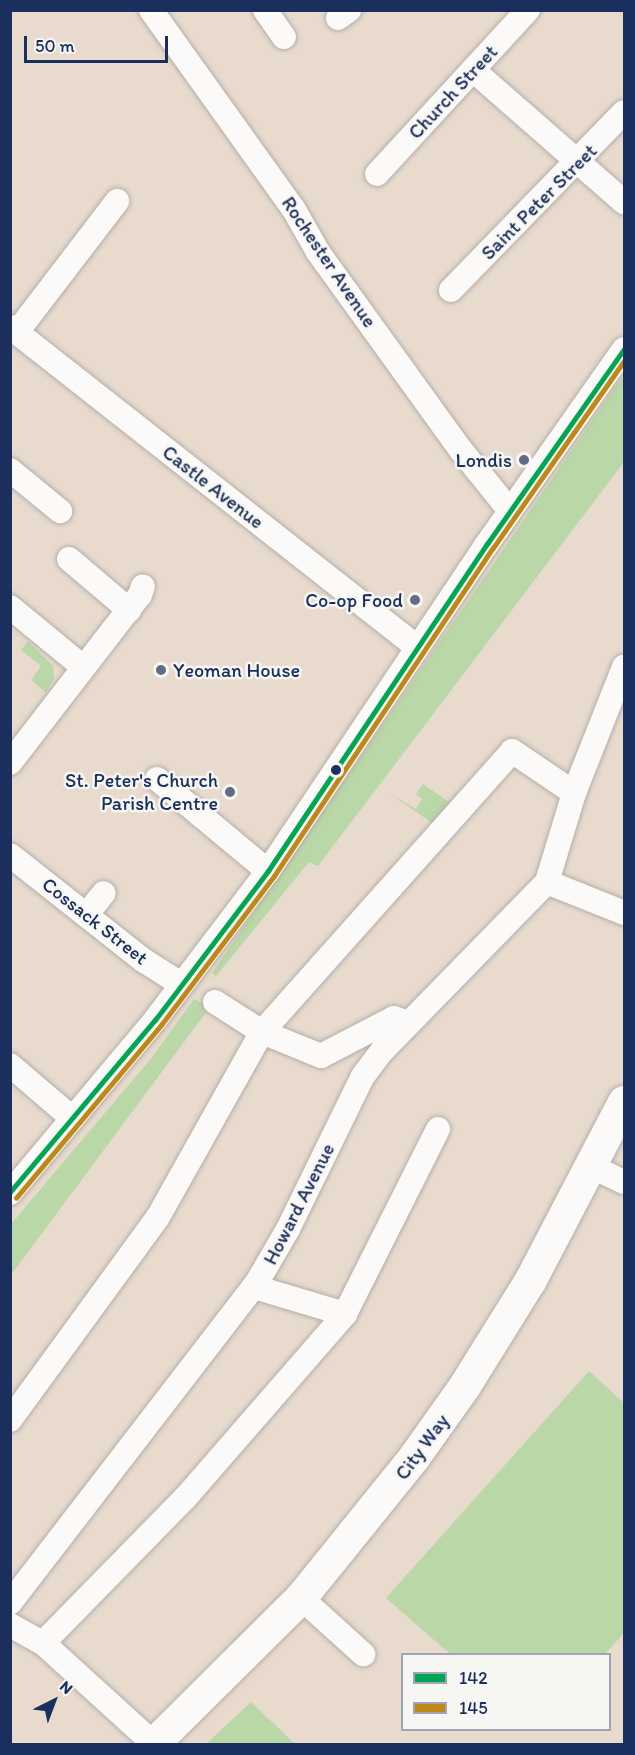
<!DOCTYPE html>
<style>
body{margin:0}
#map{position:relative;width:635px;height:1755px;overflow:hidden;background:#e8dbcd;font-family:Itim,sans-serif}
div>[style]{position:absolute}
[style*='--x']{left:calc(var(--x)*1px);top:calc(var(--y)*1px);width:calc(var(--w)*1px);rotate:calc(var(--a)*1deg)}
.green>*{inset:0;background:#bad7a8}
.roads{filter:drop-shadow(0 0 2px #b4aeaa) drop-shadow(0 0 2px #b4aeaa)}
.minor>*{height:24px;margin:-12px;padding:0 12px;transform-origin:12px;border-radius:12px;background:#fcfaf8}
.major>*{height:32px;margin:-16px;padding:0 16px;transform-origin:16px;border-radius:16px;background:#fcfaf8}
.bus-1>*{height:4.5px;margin:-2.25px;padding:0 2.25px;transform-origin:2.25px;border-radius:2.25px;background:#00a651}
.bus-2>*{height:4.5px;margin:-2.25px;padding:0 2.25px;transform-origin:2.25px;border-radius:2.25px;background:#c08818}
.dots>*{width:16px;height:16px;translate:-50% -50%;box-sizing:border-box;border:3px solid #f6f6f2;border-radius:50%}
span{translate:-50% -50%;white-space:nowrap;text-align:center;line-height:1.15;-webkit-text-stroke:5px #f6f6f2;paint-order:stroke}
.street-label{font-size:20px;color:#1b2f5e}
.poi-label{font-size:20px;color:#1b2f5e}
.right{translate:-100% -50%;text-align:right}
.left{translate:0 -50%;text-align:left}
.frame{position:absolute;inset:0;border:12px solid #1b2f5e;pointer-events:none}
.legend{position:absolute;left:401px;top:1653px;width:210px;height:78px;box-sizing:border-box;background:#f6f6f2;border:2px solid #9ea6b7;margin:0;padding:8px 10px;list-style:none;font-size:18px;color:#1b2f5e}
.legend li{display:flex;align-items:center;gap:12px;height:30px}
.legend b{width:30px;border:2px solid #9ea6b7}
.north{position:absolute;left:24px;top:1671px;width:60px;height:60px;-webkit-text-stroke:4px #f6f6f2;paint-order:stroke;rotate:42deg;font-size:16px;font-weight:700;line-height:24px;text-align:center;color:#1b2f5e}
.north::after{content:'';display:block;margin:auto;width:21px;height:27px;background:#1b2f5e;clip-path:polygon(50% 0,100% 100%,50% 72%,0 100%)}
.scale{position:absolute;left:24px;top:36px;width:144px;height:27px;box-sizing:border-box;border:3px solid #1b2f5e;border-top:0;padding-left:8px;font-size:18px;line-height:21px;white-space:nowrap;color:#1b2f5e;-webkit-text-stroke:4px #f6f6f2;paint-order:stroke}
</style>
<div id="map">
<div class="green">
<div style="clip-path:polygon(624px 374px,624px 462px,318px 866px,309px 862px,212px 981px,215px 976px,212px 973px)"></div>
<div style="clip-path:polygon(28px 641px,53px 666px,54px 679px,46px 693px,31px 680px,41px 666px,21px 650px)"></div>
<div style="clip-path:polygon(423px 784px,456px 807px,438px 827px,390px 794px,416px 809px,422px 799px,416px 794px)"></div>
<div style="clip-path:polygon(194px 999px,210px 1007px,11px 1275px,11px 1224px,153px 1056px)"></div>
<div style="clip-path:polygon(589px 1371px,624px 1403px,624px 1633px,605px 1654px,450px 1654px,386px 1598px)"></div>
<div style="clip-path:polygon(251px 1702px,295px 1744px,206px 1744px)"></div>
</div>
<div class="roads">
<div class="minor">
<div style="--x:151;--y:10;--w:244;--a:54.4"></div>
<div style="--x:293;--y:208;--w:51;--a:60.4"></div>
<div style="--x:318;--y:252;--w:244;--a:54.2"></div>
<div style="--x:461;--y:450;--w:78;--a:51.2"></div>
<div style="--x:265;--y:10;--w:33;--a:55"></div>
<div style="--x:338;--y:18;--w:14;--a:-36"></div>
<div style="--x:473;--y:70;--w:201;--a:41.2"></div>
<div style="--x:377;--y:174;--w:223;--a:-47.4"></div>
<div style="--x:451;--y:290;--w:248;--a:-45.8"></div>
<div style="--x:10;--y:327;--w:518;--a:38.18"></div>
<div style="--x:17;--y:332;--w:165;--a:-52.6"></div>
<div style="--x:10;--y:470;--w:65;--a:39.4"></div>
<div style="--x:69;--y:559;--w:79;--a:40.4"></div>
<div style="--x:10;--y:607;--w:94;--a:39.4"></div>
<div style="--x:10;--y:763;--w:212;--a:-52.3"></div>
<div style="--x:140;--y:595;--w:9;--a:-72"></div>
<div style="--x:157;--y:779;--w:144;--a:39.7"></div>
<div style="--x:10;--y:855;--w:169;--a:38.3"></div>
<div style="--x:143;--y:960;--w:45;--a:32.3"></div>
<div style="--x:547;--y:882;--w:93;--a:-73.1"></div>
<div style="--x:574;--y:793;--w:136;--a:-68.4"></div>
<div style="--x:86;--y:915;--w:28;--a:-51"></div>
<div style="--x:215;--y:1002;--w:56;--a:32.6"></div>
<div style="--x:262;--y:1032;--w:64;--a:22.1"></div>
<div style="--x:321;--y:1056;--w:82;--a:-27.5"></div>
<div style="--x:394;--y:1018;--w:15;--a:20"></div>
<div style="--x:10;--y:1065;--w:82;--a:40.5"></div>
<div style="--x:593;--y:1167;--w:34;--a:26"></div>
<div style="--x:10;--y:1193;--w:226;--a:-50"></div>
<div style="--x:155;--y:1020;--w:187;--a:-52.8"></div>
<div style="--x:268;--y:871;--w:394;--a:-56.2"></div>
<div style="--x:487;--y:544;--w:238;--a:-54.9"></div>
<div style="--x:254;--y:1287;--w:95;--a:16.5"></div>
<div style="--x:10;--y:1420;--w:251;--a:-53.9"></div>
<div style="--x:158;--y:1217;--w:212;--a:-60.7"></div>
<div style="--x:262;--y:1032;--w:376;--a:-48.3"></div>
<div style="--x:512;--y:751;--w:75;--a:34.1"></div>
<div style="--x:301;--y:1598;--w:84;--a:42.1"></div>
<div style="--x:10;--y:1603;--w:403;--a:-52.4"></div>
<div style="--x:256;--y:1284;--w:64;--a:-59.8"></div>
<div style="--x:288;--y:1229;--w:170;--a:-63.9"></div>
<div style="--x:363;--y:1076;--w:31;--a:-53"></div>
<div style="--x:382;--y:1051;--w:236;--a:-45.7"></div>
<div style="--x:547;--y:882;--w:83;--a:21.9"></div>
<div style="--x:10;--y:1625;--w:38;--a:29"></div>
<div style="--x:43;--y:1643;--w:150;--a:42.3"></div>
<div style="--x:43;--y:1643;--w:204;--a:-45.6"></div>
<div style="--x:186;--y:1497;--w:242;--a:-49"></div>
<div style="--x:345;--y:1314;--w:207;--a:-63.3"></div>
</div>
<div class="major">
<div style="--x:154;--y:1744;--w:207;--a:-44.8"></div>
<div style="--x:301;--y:1598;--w:180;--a:-51.1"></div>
<div style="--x:414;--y:1458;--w:88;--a:-54.7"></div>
<div style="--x:465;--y:1386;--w:125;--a:-58.1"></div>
<div style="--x:531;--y:1280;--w:201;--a:-62.4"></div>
</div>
</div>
<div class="bus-1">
<div style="--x:10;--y:1192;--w:225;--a:-49.9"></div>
<div style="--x:155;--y:1020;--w:187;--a:-52.8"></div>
<div style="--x:268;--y:871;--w:394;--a:-56.2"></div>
<div style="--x:487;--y:544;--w:238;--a:-54.9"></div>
</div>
<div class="bus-2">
<div style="--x:16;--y:1198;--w:226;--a:-50"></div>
<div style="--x:161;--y:1025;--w:187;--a:-52.8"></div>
<div style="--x:274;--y:876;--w:394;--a:-56.3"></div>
<div style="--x:493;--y:548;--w:228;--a:-55"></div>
</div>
<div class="dots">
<div style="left:524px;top:460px;background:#636b85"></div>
<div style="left:415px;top:600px;background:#636b85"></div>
<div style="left:161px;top:670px;background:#636b85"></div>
<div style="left:336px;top:770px;background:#1b2f5e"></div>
<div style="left:230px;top:792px;background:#636b85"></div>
</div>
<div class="street-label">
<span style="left:453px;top:92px;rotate:-47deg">Church Street</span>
<span style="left:539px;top:202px;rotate:-45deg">Saint Peter Street</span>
<span style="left:329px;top:262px;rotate:56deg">Rochester Avenue</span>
<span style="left:213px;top:487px;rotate:38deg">Castle Avenue</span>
<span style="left:95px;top:921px;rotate:38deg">Cossack Street</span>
<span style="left:299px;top:1204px;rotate:-63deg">Howard Avenue</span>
<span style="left:422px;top:1447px;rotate:-54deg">City Way</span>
</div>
<div class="poi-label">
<span class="right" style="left:512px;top:460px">Londis</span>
<span class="right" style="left:403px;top:600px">Co-op Food</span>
<span class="left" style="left:173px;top:670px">Yeoman House</span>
<span class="right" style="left:218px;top:792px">St. Peter's Church<br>Parish Centre</span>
</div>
<div class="frame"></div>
<ul class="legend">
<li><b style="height:8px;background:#00a651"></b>142</li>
<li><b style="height:8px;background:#c08818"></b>145</li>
</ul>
<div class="north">N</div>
<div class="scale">50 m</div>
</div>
